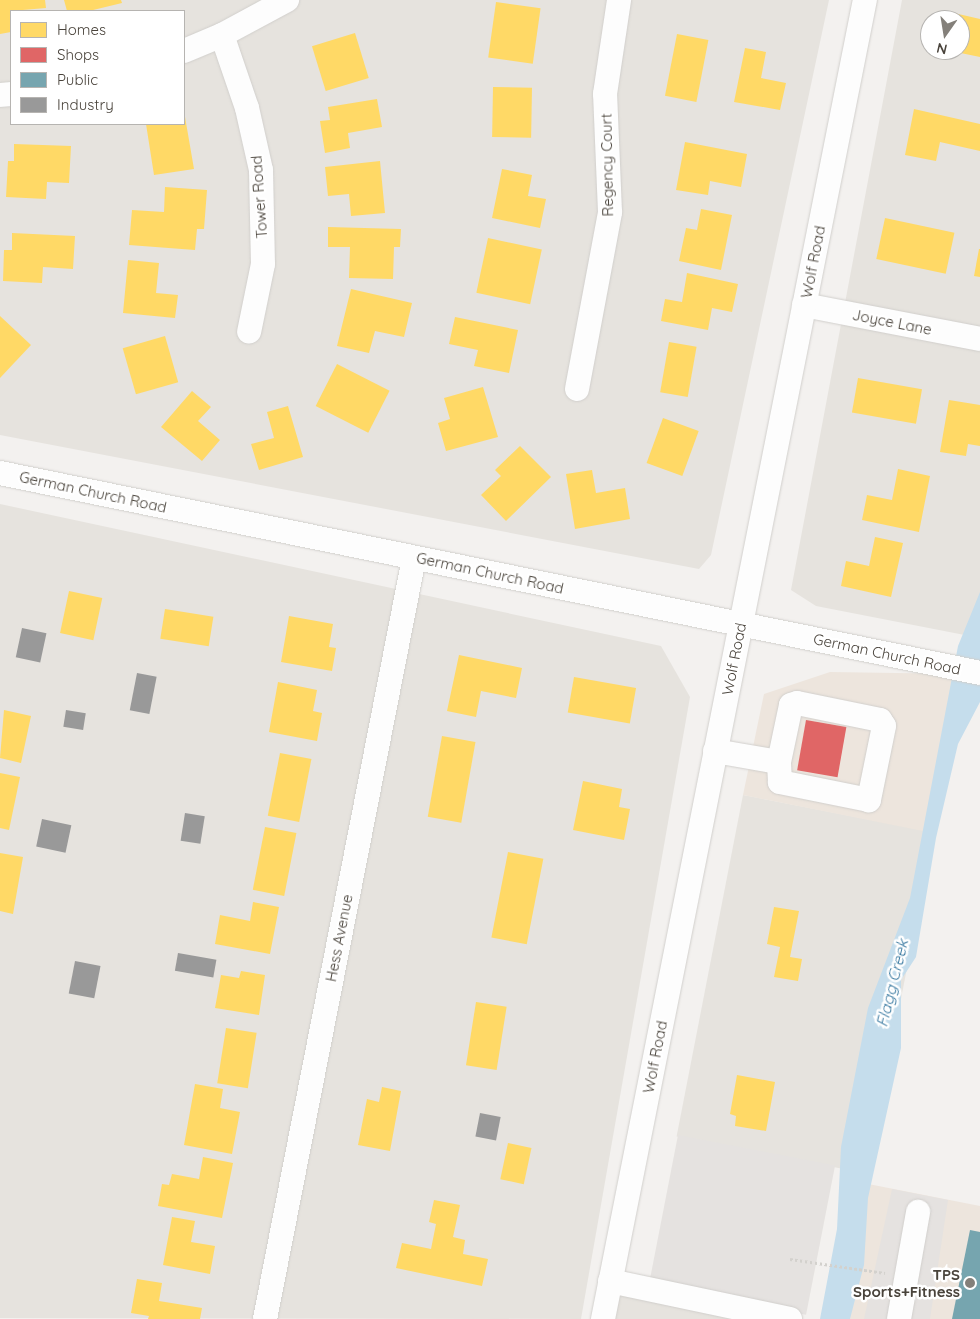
<!DOCTYPE html>
<style>
body{margin:0}
#map{position:relative;width:980px;height:1319px;overflow:hidden;background:#f3f1ef;font-family:Quicksand,sans-serif}
div>[style]{position:absolute}
[style*='--x']{left:calc(var(--x)*1px);top:calc(var(--y)*1px);width:calc(var(--w)*1px);rotate:calc(var(--a)*1deg)}
.residential>*{inset:0;background:#e6e3de;transform-origin:0 0}
.commercial>*{inset:0;background:#ede5dd}
.parking>*{inset:0;background:#e5e2e0;transform-origin:0 0}
.water>*{inset:0;background:#c5ddec}
.homes>*{inset:0;background:#ffd966;transform-origin:0 0}
.shops>*{inset:0;background:#e06666;transform-origin:0 0}
.public>*{inset:0;background:#76a5af}
.industry>*{inset:0;background:#999;transform-origin:0 0}
.path>*{height:3px;margin-top:-1.5px;transform-origin:0;background:repeating-linear-gradient(90deg,#d3d1cd 0 2.5px,transparent 0 5px)}
.roads{filter:drop-shadow(0 0 1px #d1cfcc) drop-shadow(0 0 1px #d1cfcc)}
.minor>*{height:24px;margin:-12px;padding:0 12px;transform-origin:12px;border-radius:12px;background:#fdfdfd}
.dots>*{width:14px;height:14px;translate:-50% -50%;box-sizing:border-box;border:2px solid #fff;border-radius:50%}
span{translate:-50% -50%;white-space:nowrap;text-align:center;line-height:1.15;-webkit-text-stroke:5px #fff;paint-order:stroke}
.street-label{font-size:15px;color:#49433b}
.poi-label{font-size:15px;color:#49433b;font-weight:700}
.right{translate:-100% -50%;text-align:right}
.water-label{font-size:16px;color:#3c7ba2;font-style:italic}
.legend{position:absolute;left:10px;top:10px;width:175px;height:115px;box-sizing:border-box;background:#fff;border:1px solid #b6b4b1;margin:0;padding:6px 9px;list-style:none;font-size:15px;color:#49433b}
.legend li{display:flex;align-items:center;gap:10px;height:25px}
.legend b{width:25px;border:1px solid #b6b4b1}
.north{position:absolute;left:920px;top:10px;width:50px;height:50px;box-sizing:border-box;background:#fff;border:1px solid #b6b4b1;border-radius:50%;rotate:193deg;font-size:14px;font-weight:700;line-height:20px;text-align:center;color:#49433b}
.north::after{content:'';display:block;margin:auto;width:18px;height:22px;background:#84807a;clip-path:polygon(50% 0,100% 100%,50% 72%,0 100%)}
</style>
<div id="map">
<div class="residential">
<div style="clip-path:polygon(evenodd,0 0,829px 0,711px 555px,699px 569px,0 435px,0 0,11px 11px,184px 11px,184px 124px,11px 124px,11px 11px)"></div>
<div style="clip-path:polygon(evenodd,902px 0,980px 0,980px 638px,816px 606px,791px 590px,902px 0,930px 20px,960px 20px,960px 50px,930px 50px,930px 20px)"></div>
<div style="clip-path:polygon(0 504px,661px 646px,690px 697px,581px 1319px,0 1318px)"></div>
<div style="left:743px;top:795px;width:194px;height:348px;rotate:11deg"></div>
<div style="clip-path:polygon(617px 1291px,759px 1319px,612px 1319px)"></div>
</div>
<div class="commercial">
<div style="clip-path:polygon(830px 672px,962px 674px,933px 833px,743px 795px,764px 694px)"></div>
<div style="clip-path:polygon(848px 1180px,980px 1206px,980px 1319px,823px 1319px)"></div>
</div>
<div class="parking">
<div style="left:678px;top:1135px;width:160px;height:152px;rotate:11deg"></div>
<div style="clip-path:polygon(892px 1189px,948px 1200px,930px 1319px,864px 1319px)"></div>
</div>
<div class="water">
<div style="clip-path:polygon(980px 592px,980px 702px,958px 744px,936px 838px,916px 957px,901px 980px,901px 1048px,868px 1198px,864px 1265px,850px 1319px,820px 1319px,837px 1229px,841px 1147px,868px 1008px,910px 898px,958px 646px)"></div>
</div>
<div class="homes">
<div style="clip-path:polygon(0 0,45px 0,46px 8px,11px 11px,11px 32px,0 34px)"></div>
<div style="clip-path:polygon(64px 0,121px 0,122px 3px,89px 11px,67px 11px)"></div>
<div style="left:496px;top:2px;width:45px;height:56px;rotate:8deg"></div>
<div style="clip-path:polygon(954px 13px,980px 19px,980px 57px,951px 51px,960px 50px,960px 20px,953px 20px)"></div>
<div style="left:355px;top:33px;width:47px;height:45px;rotate:73deg"></div>
<div style="left:677px;top:34px;width:32px;height:63px;rotate:11deg"></div>
<div style="clip-path:polygon(745px 48px,766px 52px,761px 78px,786px 83px,780px 110px,734px 102px)"></div>
<div style="left:493px;top:87px;width:39px;height:50px;rotate:1deg"></div>
<div style="clip-path:polygon(377px 99px,382px 127px,348px 133px,350px 148px,325px 153px,320px 121px,330px 120px,328px 107px)"></div>
<div style="clip-path:polygon(914px 109px,980px 124px,980px 151px,940px 142px,936px 161px,905px 155px)"></div>
<div style="clip-path:polygon(184px 111px,194px 169px,154px 175px,146px 124px,184px 124px)"></div>
<div style="clip-path:polygon(685px 142px,747px 154px,741px 187px,710px 181px,708px 195px,676px 190px)"></div>
<div style="clip-path:polygon(14px 144px,71px 146px,69px 183px,47px 182px,46px 199px,6px 197px,8px 161px,14px 161px)"></div>
<div style="clip-path:polygon(380px 161px,385px 213px,351px 216px,349px 194px,328px 196px,325px 167px)"></div>
<div style="clip-path:polygon(502px 169px,532px 175px,528px 196px,546px 199px,540px 228px,492px 218px)"></div>
<div style="clip-path:polygon(165px 187px,207px 190px,204px 229px,197px 229px,195px 250px,129px 245px,132px 210px,164px 212px)"></div>
<div style="clip-path:polygon(701px 209px,732px 215px,721px 270px,679px 261px,686px 228px,697px 230px)"></div>
<div style="left:885px;top:218px;width:71px;height:42px;rotate:12deg"></div>
<div style="clip-path:polygon(328px 227px,401px 229px,400px 247px,394px 247px,393px 279px,349px 278px,350px 247px,328px 247px)"></div>
<div style="clip-path:polygon(12px 233px,75px 236px,73px 269px,43px 267px,42px 283px,3px 281px,4px 250px,12px 250px)"></div>
<div style="left:488px;top:238px;width:55px;height:56px;rotate:12deg"></div>
<div style="clip-path:polygon(979px 249px,980px 249px,980px 277px,974px 276px)"></div>
<div style="clip-path:polygon(128px 260px,159px 263px,156px 293px,178px 295px,175px 318px,123px 313px)"></div>
<div style="clip-path:polygon(687px 273px,738px 284px,732px 312px,712px 308px,708px 330px,661px 321px,665px 299px,682px 302px)"></div>
<div style="clip-path:polygon(351px 289px,412px 303px,404px 337px,375px 331px,369px 353px,337px 346px)"></div>
<div style="clip-path:polygon(0 316px,31px 345px,0 378px)"></div>
<div style="clip-path:polygon(455px 317px,518px 330px,509px 373px,474px 366px,478px 350px,449px 344px)"></div>
<div style="left:165px;top:336px;width:48px;height:44px;rotate:74deg"></div>
<div style="left:669px;top:342px;width:28px;height:51px;rotate:10deg"></div>
<div style="left:337px;top:364px;width:59px;height:47px;rotate:27deg"></div>
<div style="left:858px;top:378px;width:65px;height:35px;rotate:10deg"></div>
<div style="clip-path:polygon(483px 387px,498px 437px,446px 451px,438px 423px,450px 419px,444px 398px)"></div>
<div style="clip-path:polygon(192px 391px,211px 407px,198px 421px,220px 440px,202px 461px,161px 427px)"></div>
<div style="clip-path:polygon(949px 400px,980px 405px,980px 446px,968px 444px,966px 456px,940px 452px)"></div>
<div style="clip-path:polygon(288px 406px,303px 457px,259px 470px,251px 444px,274px 438px,267px 412px)"></div>
<div style="left:663px;top:418px;width:38px;height:48px;rotate:20deg"></div>
<div style="clip-path:polygon(520px 446px,551px 477px,506px 521px,481px 495px,501px 476px,495px 470px)"></div>
<div style="clip-path:polygon(898px 469px,930px 476px,919px 532px,862px 520px,867px 495px,892px 500px)"></div>
<div style="clip-path:polygon(592px 470px,596px 493px,625px 488px,630px 519px,575px 529px,566px 474px)"></div>
<div style="clip-path:polygon(875px 537px,903px 543px,891px 597px,841px 586px,846px 561px,869px 566px)"></div>
<div style="left:69px;top:591px;width:34px;height:43px;rotate:12deg"></div>
<div style="left:165px;top:609px;width:49px;height:30px;rotate:9deg"></div>
<div style="clip-path:polygon(289px 616px,333px 624px,329px 647px,336px 648px,332px 671px,281px 662px)"></div>
<div style="clip-path:polygon(459px 655px,522px 668px,516px 698px,481px 691px,476px 717px,447px 711px)"></div>
<div style="left:574px;top:677px;width:63px;height:36px;rotate:10deg"></div>
<div style="clip-path:polygon(278px 682px,317px 690px,313px 711px,322px 713px,317px 741px,269px 732px)"></div>
<div style="clip-path:polygon(4px 710px,31px 716px,21px 763px,0 758px)"></div>
<div style="left:442px;top:736px;width:34px;height:82px;rotate:10deg"></div>
<div style="left:280px;top:753px;width:32px;height:64px;rotate:11deg"></div>
<div style="clip-path:polygon(0 773px,20px 777px,9px 830px,0 828px)"></div>
<div style="clip-path:polygon(583px 781px,622px 789px,619px 807px,630px 809px,624px 840px,573px 830px)"></div>
<div style="left:265px;top:827px;width:32px;height:64px;rotate:11deg"></div>
<div style="left:508px;top:852px;width:36px;height:87px;rotate:11deg"></div>
<div style="clip-path:polygon(0 853px,23px 857px,13px 914px,0 911px)"></div>
<div style="clip-path:polygon(253px 902px,279px 907px,270px 954px,215px 944px,220px 915px,250px 921px)"></div>
<div style="clip-path:polygon(774px 907px,799px 911px,790px 957px,802px 959px,798px 981px,774px 977px,780px 947px,767px 944px)"></div>
<div style="clip-path:polygon(241px 971px,265px 975px,259px 1015px,215px 1008px,221px 975px,239px 978px)"></div>
<div style="left:476px;top:1002px;width:31px;height:64px;rotate:9deg"></div>
<div style="left:226px;top:1028px;width:31px;height:56px;rotate:9deg"></div>
<div style="clip-path:polygon(737px 1075px,775px 1082px,766px 1131px,735px 1126px,736px 1116px,730px 1114px)"></div>
<div style="clip-path:polygon(195px 1084px,223px 1089px,220px 1108px,240px 1112px,232px 1154px,184px 1145px)"></div>
<div style="clip-path:polygon(382px 1087px,401px 1091px,390px 1151px,358px 1145px,367px 1099px,379px 1102px)"></div>
<div style="left:508px;top:1143px;width:24px;height:37px;rotate:12deg"></div>
<div style="clip-path:polygon(203px 1157px,233px 1163px,222px 1218px,158px 1206px,162px 1184px,169px 1185px,172px 1174px,199px 1179px)"></div>
<div style="clip-path:polygon(434px 1200px,460px 1205px,453px 1237px,465px 1240px,463px 1254px,488px 1259px,482px 1286px,396px 1268px,402px 1243px,431px 1249px,436px 1224px,429px 1222px)"></div>
<div style="clip-path:polygon(172px 1217px,195px 1221px,191px 1242px,215px 1246px,210px 1274px,163px 1265px)"></div>
<div style="clip-path:polygon(137px 1279px,162px 1283px,159px 1301px,202px 1308px,200px 1319px,148px 1319px,149px 1316px,131px 1313px)"></div>
</div>
<div class="shops">
<div style="left:806px;top:720px;width:41px;height:51px;rotate:10deg"></div>
</div>
<div class="public">
<div style="clip-path:polygon(970px 1230px,980px 1232px,980px 1319px,952px 1319px)"></div>
</div>
<div class="industry">
<div style="left:22px;top:628px;width:25px;height:30px;rotate:12deg"></div>
<div style="left:137px;top:673px;width:20px;height:38px;rotate:11deg"></div>
<div style="left:66px;top:710px;width:20px;height:17px;rotate:9deg"></div>
<div style="left:185px;top:813px;width:20px;height:28px;rotate:9deg"></div>
<div style="left:42px;top:819px;width:30px;height:28px;rotate:12deg"></div>
<div style="left:178px;top:953px;width:39px;height:18px;rotate:10deg"></div>
<div style="left:75px;top:961px;width:26px;height:33px;rotate:11deg"></div>
<div style="left:480px;top:1113px;width:21px;height:24px;rotate:11deg"></div>
</div>
<div class="path">
<div style="--x:790;--y:1259;--w:96;--a:8.4"></div>
</div>
<div class="roads">
<div class="minor">
<div style="--x:222;--y:35;--w:77;--a:71.1"></div>
<div style="--x:247;--y:108;--w:64;--a:77.3"></div>
<div style="--x:261;--y:170;--w:94;--a:88.8"></div>
<div style="--x:263;--y:264;--w:69;--a:101.6"></div>
<div style="--x:184;--y:51;--w:41;--a:-22.8"></div>
<div style="--x:222;--y:35;--w:74;--a:-28.3"></div>
<div style="--x:0;--y:95;--w:11;--a:-5"></div>
<div style="--x:804;--y:305;--w:179;--a:10.9"></div>
<div style="--x:577;--y:389;--w:180;--a:-79.4"></div>
<div style="--x:610;--y:212;--w:118;--a:-92.4"></div>
<div style="--x:605;--y:94;--w:95;--a:-81.5"></div>
<div style="--x:0;--y:473;--w:1000;--a:11.53"></div>
<div style="--x:797;--y:703;--w:85;--a:11.6"></div>
<div style="--x:880;--y:720;--w:7;--a:56"></div>
<div style="--x:884;--y:726;--w:76;--a:101.5"></div>
<div style="--x:869;--y:800;--w:91;--a:-168.6"></div>
<div style="--x:780;--y:782;--w:20;--a:-93"></div>
<div style="--x:779;--y:762;--w:58;--a:-78.1"></div>
<div style="--x:791;--y:705;--w:6;--a:-18"></div>
<div style="--x:715;--y:751;--w:65;--a:9.8"></div>
<div style="--x:610;--y:1281;--w:184;--a:11.9"></div>
<div style="--x:265;--y:1319;--w:775;--a:-78.92"></div>
<div style="--x:603;--y:1319;--w:1345;--a:-78.77"></div>
<div style="--x:899;--y:1319;--w:109;--a:-79.9"></div>
</div>
</div>
<div class="dots">
<div style="left:970px;top:1283px;background:#84807a"></div>
</div>
<div class="street-label">
<span style="left:607px;top:165px;rotate:-91deg">Regency Court</span>
<span style="left:259px;top:197px;rotate:-94deg">Tower Road</span>
<span style="left:813px;top:262px;rotate:-79deg">Wolf Road</span>
<span style="left:892px;top:322px;rotate:11deg">Joyce Lane</span>
<span style="left:93px;top:492px;rotate:12deg">German Church Road</span>
<span style="left:490px;top:573px;rotate:12deg">German Church Road</span>
<span style="left:887px;top:654px;rotate:12deg">German Church Road</span>
<span style="left:734px;top:659px;rotate:-79deg">Wolf Road</span>
<span style="left:339px;top:938px;rotate:-79deg">Hess Avenue</span>
<span style="left:655px;top:1057px;rotate:-79deg">Wolf Road</span>
</div>
<div class="poi-label">
<span class="right" style="left:960px;top:1283px">TPS<br>Sports+Fitness</span>
</div>
<div class="water-label">
<span style="left:892px;top:983px;rotate:-76deg">Flagg Creek</span>
</div>
<ul class="legend">
<li><b style="height:14px;background:#ffd966"></b>Homes</li>
<li><b style="height:14px;background:#e06666"></b>Shops</li>
<li><b style="height:14px;background:#76a5af"></b>Public</li>
<li><b style="height:14px;background:#999"></b>Industry</li>
</ul>
<div class="north">N</div>
</div>
